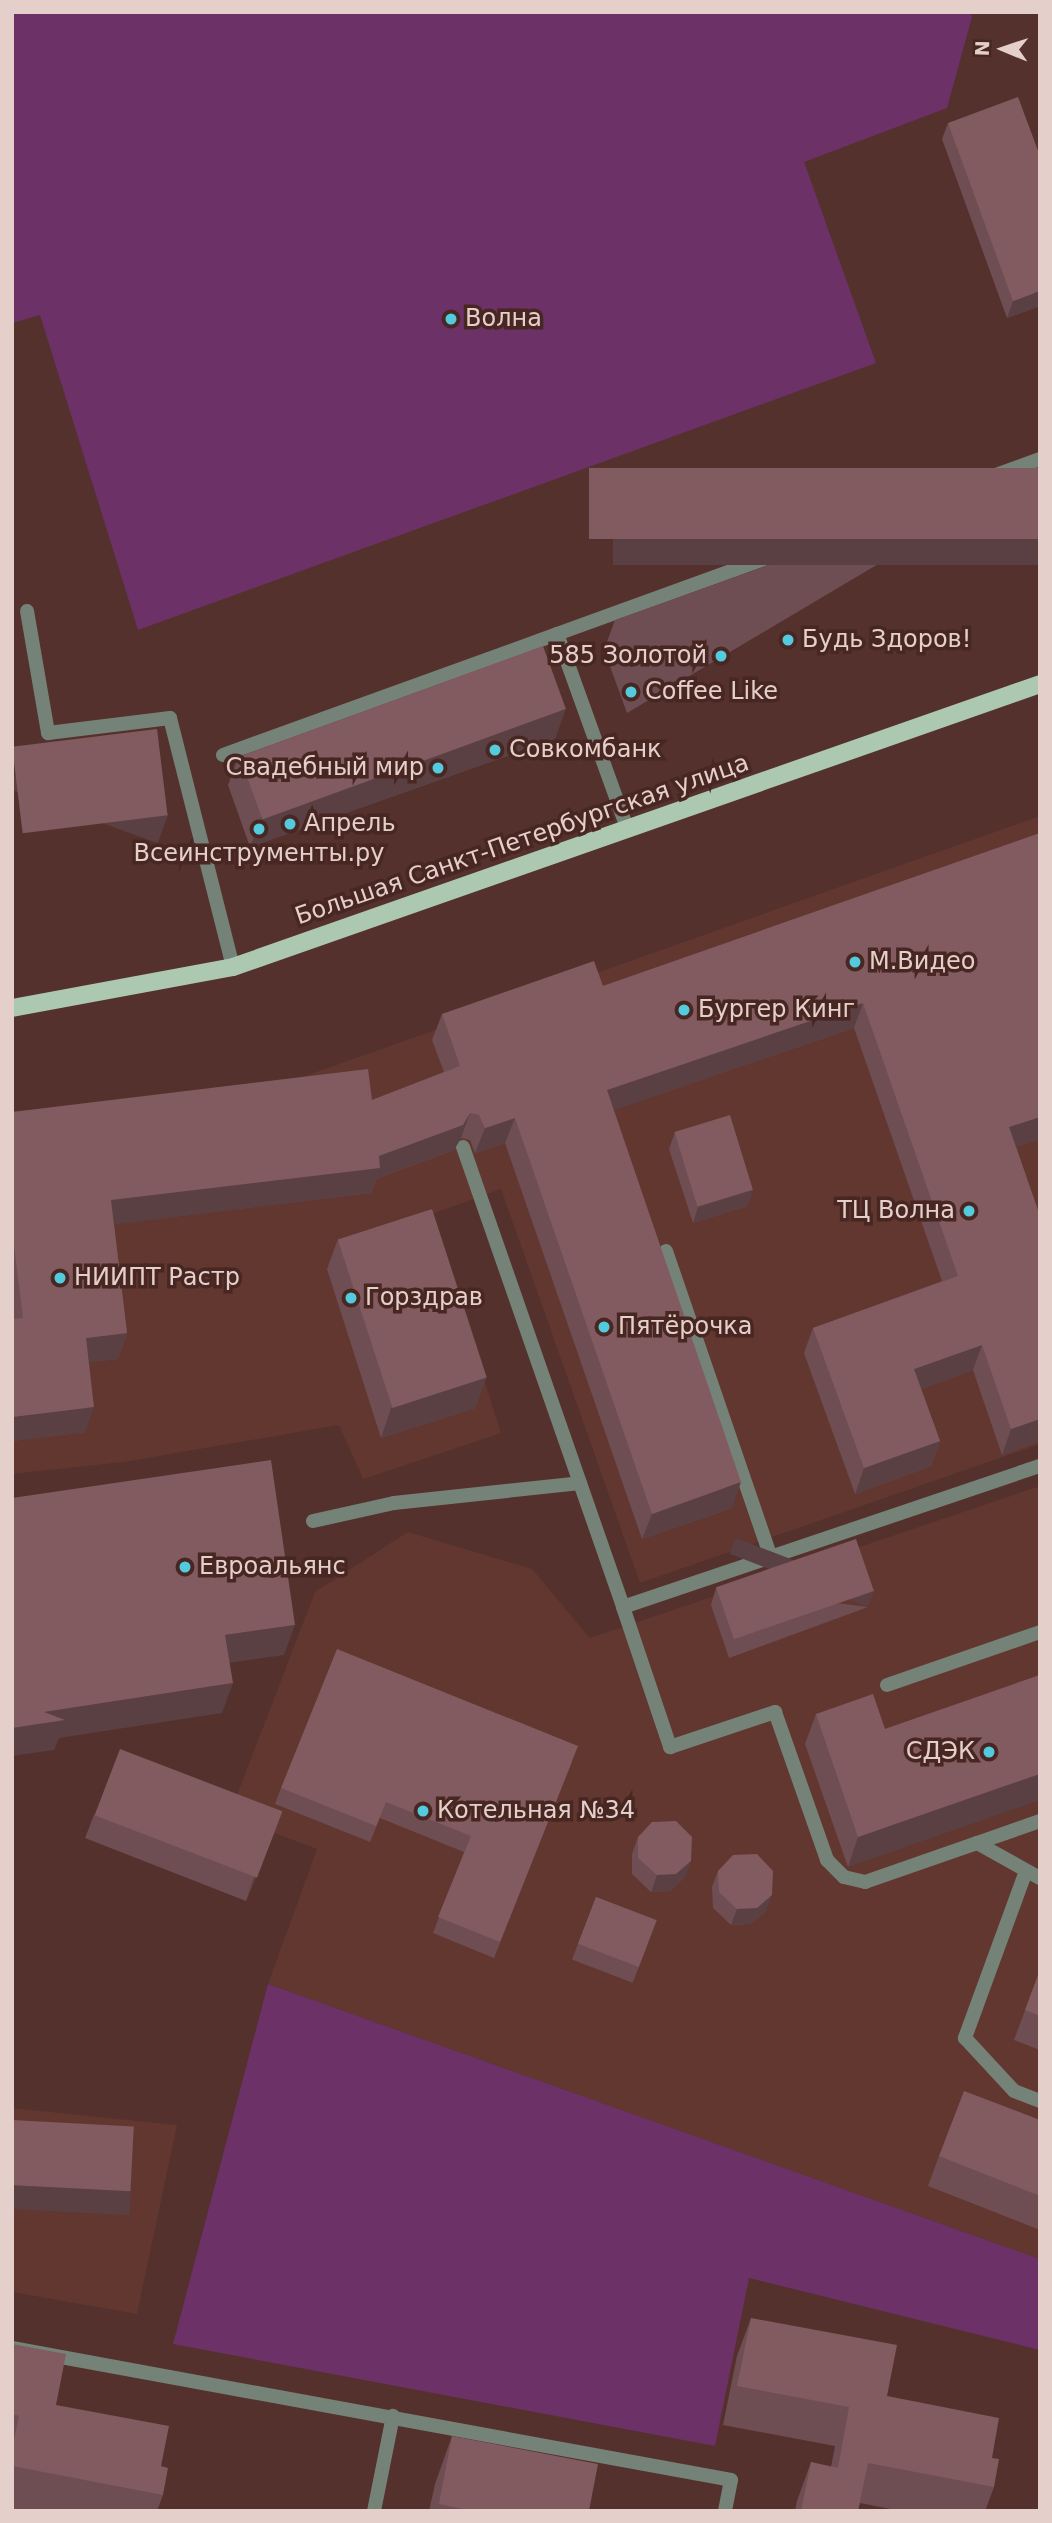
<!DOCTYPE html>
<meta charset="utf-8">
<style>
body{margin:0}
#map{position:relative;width:1052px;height:2523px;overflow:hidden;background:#54312c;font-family:"DejaVu Sans",sans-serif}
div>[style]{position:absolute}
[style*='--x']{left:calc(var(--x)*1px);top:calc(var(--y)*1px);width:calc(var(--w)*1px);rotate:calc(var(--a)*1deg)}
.built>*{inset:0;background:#613730}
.green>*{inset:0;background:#6c3167}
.service>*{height:14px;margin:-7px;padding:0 7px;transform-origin:7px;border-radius:7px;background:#758277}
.minor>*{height:14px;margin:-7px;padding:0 7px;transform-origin:7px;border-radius:7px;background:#758277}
.primary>*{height:18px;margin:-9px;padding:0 9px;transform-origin:9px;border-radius:9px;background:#acc8b1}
.wall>*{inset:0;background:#6f4e53;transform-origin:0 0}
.shaded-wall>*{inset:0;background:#5a4043;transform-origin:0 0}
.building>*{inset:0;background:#815b60;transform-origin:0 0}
.dots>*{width:19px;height:19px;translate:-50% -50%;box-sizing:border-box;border:4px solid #482722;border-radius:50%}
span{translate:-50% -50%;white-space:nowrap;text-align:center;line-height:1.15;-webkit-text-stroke:7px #482722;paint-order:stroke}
.poi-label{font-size:24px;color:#e5cfcb}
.left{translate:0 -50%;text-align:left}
.right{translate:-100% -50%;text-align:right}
.street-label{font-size:24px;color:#e5cfcb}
.frame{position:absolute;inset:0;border:14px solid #e5cfcb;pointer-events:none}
.north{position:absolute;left:968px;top:14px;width:70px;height:70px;-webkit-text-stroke:5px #482722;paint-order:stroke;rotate:272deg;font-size:19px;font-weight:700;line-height:28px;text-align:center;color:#e5cfcb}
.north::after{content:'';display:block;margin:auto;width:24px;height:32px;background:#e5cfcb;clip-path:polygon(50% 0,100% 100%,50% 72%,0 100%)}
</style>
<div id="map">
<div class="built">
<div style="clip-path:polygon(1040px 816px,1040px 1444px,640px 1583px,501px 1189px,432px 1214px,501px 1433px,363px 1479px,339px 1425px,124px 1462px,12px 1474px,12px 1116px,291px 1081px)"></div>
<div style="clip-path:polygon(1040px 1486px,1040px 2259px,268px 1984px,317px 1849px,229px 1816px,315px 1592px,408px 1532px,532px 1569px,590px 1638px)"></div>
<div style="clip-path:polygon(12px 2108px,177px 2125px,137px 2314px,12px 2292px)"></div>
</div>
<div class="green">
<div style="clip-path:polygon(12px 12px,970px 12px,972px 17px,947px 108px,804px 162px,876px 363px,138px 630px,40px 315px,12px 323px)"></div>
<div style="clip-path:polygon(268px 1984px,1040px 2259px,1040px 2350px,749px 2278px,715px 2446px,173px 2344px)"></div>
</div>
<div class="service">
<div style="--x:27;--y:611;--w:124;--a:80.2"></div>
<div style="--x:48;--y:733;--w:123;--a:-7"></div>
<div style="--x:170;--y:718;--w:257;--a:75.8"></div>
<div style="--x:223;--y:755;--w:355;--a:-19.9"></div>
<div style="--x:627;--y:828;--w:206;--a:-109.8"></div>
<div style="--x:557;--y:634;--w:514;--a:-19.92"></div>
<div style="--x:463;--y:1147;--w:487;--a:70.8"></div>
<div style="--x:623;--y:1607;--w:440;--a:-18.7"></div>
<div style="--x:666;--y:1251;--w:324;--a:71.1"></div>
<div style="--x:313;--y:1521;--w:83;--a:-12.5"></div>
<div style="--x:394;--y:1503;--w:187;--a:-6.1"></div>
<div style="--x:623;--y:1607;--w:148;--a:71.4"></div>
<div style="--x:670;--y:1747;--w:111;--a:-18.4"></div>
<div style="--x:775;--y:1712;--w:157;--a:70.6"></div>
<div style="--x:827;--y:1860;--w:24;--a:45"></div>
<div style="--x:844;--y:1877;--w:22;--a:13"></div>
<div style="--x:865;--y:1882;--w:119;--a:-19.2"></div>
<div style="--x:977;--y:1843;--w:72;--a:29.1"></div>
<div style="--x:887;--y:1685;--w:162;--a:-19.1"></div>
<div style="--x:977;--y:1843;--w:67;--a:-19.2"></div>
<div style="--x:1026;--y:1871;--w:178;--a:110.1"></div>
<div style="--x:965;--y:2038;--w:72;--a:47.2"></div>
<div style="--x:1014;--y:2091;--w:28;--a:21"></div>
<div style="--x:374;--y:2511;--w:97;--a:-78.7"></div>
</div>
<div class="minor">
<div style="--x:12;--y:2348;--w:731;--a:10.4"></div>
<div style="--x:731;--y:2480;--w:32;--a:101"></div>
</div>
<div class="primary">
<div style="--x:12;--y:1008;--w:225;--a:-10.5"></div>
<div style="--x:233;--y:967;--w:855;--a:-19.32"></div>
</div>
<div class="wall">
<div style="clip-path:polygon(948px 123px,1040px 306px,1007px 318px,942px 139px)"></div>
<div style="clip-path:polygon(1040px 468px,627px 713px,604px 650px,615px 620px)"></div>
<div style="clip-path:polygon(555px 739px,250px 847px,228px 785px,239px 755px)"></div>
<div style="clip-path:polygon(1040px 833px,1040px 1139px,1016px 1147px,1040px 1216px,1040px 1441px,1002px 1455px,973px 1370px,921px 1389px,940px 1441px,931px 1466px,855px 1494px,804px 1353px,813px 1328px,942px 1281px,854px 1028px,613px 1110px,732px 1508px,642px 1539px,505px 1143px,475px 1153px,470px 1140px,461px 1138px,454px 1150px,376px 1179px,371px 1193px,114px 1224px,127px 1333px,118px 1359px,88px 1362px,85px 1432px,12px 1441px,12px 1112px,372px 1100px,444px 1072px,432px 1040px,442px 1014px,603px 986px)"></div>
<div style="clip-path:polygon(675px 1132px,753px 1190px,747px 1206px,693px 1223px,669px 1149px)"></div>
<div style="clip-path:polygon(338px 1239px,486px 1378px,475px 1408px,381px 1438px,327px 1269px)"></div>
<div style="clip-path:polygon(716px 1588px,868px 1607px,729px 1658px,711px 1605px)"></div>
<div style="clip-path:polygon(1040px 1675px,848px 1867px,805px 1744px,816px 1714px,885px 1729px)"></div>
<div style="clip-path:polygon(572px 1762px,494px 1958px,433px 1933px,464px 1852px,380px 1818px,370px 1842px,275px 1804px,281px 1788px)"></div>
<div style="clip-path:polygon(282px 1812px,273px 1836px,246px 1901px,85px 1838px,94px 1815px)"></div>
<div style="clip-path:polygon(638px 1837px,685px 1877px,670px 1891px,651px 1892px,632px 1874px,632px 1854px)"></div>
<div style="clip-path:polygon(718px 1871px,766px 1911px,751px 1924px,731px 1925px,713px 1908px,712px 1887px)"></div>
<div style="left:596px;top:1897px;width:65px;height:67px;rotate:21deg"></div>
<div style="clip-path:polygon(1040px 1970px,1040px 2050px,1014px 2040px)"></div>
<div style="clip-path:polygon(1040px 2120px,1040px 2230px,928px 2186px,939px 2156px)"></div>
<div style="clip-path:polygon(751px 2318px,992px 2458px,994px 2487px,985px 2511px,901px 2511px,860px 2503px,858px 2511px,795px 2511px,797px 2501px,811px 2462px,831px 2467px,835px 2446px,723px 2425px,737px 2356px)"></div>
<div style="clip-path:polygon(12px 2344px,56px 2405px,161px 2466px,163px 2495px,157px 2511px,12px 2511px)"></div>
<div style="clip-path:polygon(452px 2436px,589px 2511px,429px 2511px,435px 2484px)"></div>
</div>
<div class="shaded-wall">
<div style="clip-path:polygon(1040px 291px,1040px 306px,1007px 318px,1013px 301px)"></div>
<div style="left:1040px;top:539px;width:26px;height:427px;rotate:90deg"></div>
<div style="clip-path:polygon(566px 709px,555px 739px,250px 847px,261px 818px)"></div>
<div style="left:168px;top:815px;width:30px;height:157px;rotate:110deg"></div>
<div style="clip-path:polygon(863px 1003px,854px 1028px,597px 1116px,607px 1090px)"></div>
<div style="clip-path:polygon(470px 1113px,461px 1138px,454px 1150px,376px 1179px,371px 1193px,102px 1226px,111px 1200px)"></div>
<div style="clip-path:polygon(1040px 1117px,1040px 1139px,1000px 1153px,1009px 1127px)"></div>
<div style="clip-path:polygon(515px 1118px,505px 1143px,475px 1153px,485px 1128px)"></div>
<div style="clip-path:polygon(753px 1190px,747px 1206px,693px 1223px,698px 1207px)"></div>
<div style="clip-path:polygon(127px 1333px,118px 1359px,76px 1364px,86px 1338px)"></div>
<div style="clip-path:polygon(982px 1345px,973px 1370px,905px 1395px,914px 1369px)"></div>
<div style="clip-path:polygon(486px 1378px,475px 1408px,381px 1438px,391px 1408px)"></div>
<div style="clip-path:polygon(94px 1407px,85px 1432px,12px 1441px,12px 1417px)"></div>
<div style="clip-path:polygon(1040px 1419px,1040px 1441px,1002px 1455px,1011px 1429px)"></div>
<div style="clip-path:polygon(940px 1441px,931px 1466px,855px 1494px,864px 1468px)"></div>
<div style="clip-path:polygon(741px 1482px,732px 1508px,642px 1539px,652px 1514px)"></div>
<div style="left:874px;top:1591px;width:17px;height:148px;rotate:111deg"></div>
<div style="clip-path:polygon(295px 1625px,284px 1655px,214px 1665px,225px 1635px)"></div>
<div style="clip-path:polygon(233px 1683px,222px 1713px,59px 1738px,54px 1750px,12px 1756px,12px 1728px,44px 1712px)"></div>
<div style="clip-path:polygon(1040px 1774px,1040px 1800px,848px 1867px,858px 1837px)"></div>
<div style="clip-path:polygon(282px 1812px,273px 1836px,246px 1901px,254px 1877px)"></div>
<div style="clip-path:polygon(691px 1861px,685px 1877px,670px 1891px,651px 1892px,657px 1875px)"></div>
<div style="clip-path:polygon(772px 1895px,766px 1911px,751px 1924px,731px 1925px,737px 1909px)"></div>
<div style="left:12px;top:2185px;width:119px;height:24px;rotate:3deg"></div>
</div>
<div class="building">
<div style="clip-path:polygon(1018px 97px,1040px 156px,1040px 291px,1013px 301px,948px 123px)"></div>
<div style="left:1040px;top:468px;width:71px;height:451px;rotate:90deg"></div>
<div style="left:543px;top:646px;width:67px;height:323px;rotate:70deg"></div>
<div style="left:157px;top:729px;width:87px;height:146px;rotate:83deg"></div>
<div style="clip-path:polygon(1040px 833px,1040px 1117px,1009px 1127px,1040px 1216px,1040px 1419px,1011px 1429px,982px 1345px,914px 1369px,940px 1441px,864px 1468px,813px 1328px,958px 1276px,863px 1003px,607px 1090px,741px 1482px,652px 1514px,515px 1118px,485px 1128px,479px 1115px,470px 1113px,463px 1125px,379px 1156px,380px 1168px,111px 1200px,127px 1333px,86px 1338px,94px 1407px,12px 1417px,12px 1319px,23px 1318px,12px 1229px,12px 1112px,368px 1069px,372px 1100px,460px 1066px,442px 1014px,594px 961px,603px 986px)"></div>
<div style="left:730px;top:1115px;width:78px;height:58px;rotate:73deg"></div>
<div style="left:432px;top:1209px;width:177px;height:99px;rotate:72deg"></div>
<div style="clip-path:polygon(271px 1460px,295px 1625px,225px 1635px,233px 1683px,44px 1712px,65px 1720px,12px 1728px,12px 1498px)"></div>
<div style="left:856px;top:1539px;width:55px;height:148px;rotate:71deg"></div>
<div style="clip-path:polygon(337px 1649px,578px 1746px,500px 1942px,438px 1917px,471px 1836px,386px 1802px,376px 1826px,281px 1788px)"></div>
<div style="clip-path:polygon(1040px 1675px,1040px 1774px,858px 1837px,816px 1714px,873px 1694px,885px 1729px)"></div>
<div style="left:120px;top:1749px;width:174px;height:71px;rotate:21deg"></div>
<div style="clip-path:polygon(676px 1821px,692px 1837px,691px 1861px,676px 1874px,657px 1875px,638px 1858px,638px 1837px,652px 1822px)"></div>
<div style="clip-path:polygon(757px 1854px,773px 1871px,772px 1895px,757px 1908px,737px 1909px,719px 1892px,718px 1871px,733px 1855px)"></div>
<div style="left:596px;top:1897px;width:65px;height:50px;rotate:21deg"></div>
<div style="clip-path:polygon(1040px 1970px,1040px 2016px,1025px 2010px)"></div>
<div style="clip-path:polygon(964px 2091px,1040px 2120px,1040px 2196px,939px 2156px)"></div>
<div style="left:12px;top:2120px;width:122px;height:65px;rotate:3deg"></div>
<div style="clip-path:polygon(751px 2318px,897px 2345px,887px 2396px,999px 2418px,992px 2458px,999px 2459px,994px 2487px,868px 2463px,858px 2511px,801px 2511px,811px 2462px,838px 2468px,849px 2407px,737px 2386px)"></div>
<div style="clip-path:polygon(12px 2344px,66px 2354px,56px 2405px,169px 2426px,161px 2466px,168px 2468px,163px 2495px,12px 2466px,12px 2449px,19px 2416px,12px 2414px)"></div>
<div style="clip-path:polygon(452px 2436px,598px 2464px,589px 2511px,473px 2511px,439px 2504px)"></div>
</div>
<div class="dots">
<div style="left:451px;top:319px;background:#54cade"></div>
<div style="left:788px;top:640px;background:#54cade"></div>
<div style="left:721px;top:656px;background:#54cade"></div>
<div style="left:631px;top:692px;background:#54cade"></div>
<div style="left:495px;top:750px;background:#54cade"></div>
<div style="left:438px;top:768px;background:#54cade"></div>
<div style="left:290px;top:824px;background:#54cade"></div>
<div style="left:259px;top:829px;background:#54cade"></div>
<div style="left:855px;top:962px;background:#54cade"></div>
<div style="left:684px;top:1010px;background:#54cade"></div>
<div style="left:969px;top:1211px;background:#54cade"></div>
<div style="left:60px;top:1278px;background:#54cade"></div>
<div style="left:351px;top:1298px;background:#54cade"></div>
<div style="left:604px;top:1327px;background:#54cade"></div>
<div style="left:185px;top:1567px;background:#54cade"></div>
<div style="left:989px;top:1752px;background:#54cade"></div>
<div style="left:423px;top:1811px;background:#54cade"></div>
</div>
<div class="poi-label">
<span class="left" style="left:465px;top:319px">Волна</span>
<span class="left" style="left:802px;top:640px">Будь Здоров!</span>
<span class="right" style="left:707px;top:656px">585 Золотой</span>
<span class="left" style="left:645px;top:692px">Coffee Like</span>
<span class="left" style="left:509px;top:750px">Совкомбанк</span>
<span class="right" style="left:424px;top:768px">Свадебный мир</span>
<span class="left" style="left:304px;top:824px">Апрель</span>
<span style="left:259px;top:854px">Всеинструменты.ру</span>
<span class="left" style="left:869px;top:962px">М.Видео</span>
<span class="left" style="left:698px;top:1010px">Бургер Кинг</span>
<span class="right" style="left:955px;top:1211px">ТЦ Волна</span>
<span class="left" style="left:74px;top:1278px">НИИПТ Растр</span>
<span class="left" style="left:365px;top:1298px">Горздрав</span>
<span class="left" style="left:618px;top:1327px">Пятёрочка</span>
<span class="left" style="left:199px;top:1567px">Евроальянс</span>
<span class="right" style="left:975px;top:1752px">СДЭК</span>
<span class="left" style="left:437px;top:1811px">Котельная №34</span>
</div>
<div class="street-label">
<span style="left:522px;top:840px;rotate:-19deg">Большая Санкт-Петербургская улица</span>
</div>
<div class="frame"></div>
<div class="north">N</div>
</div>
